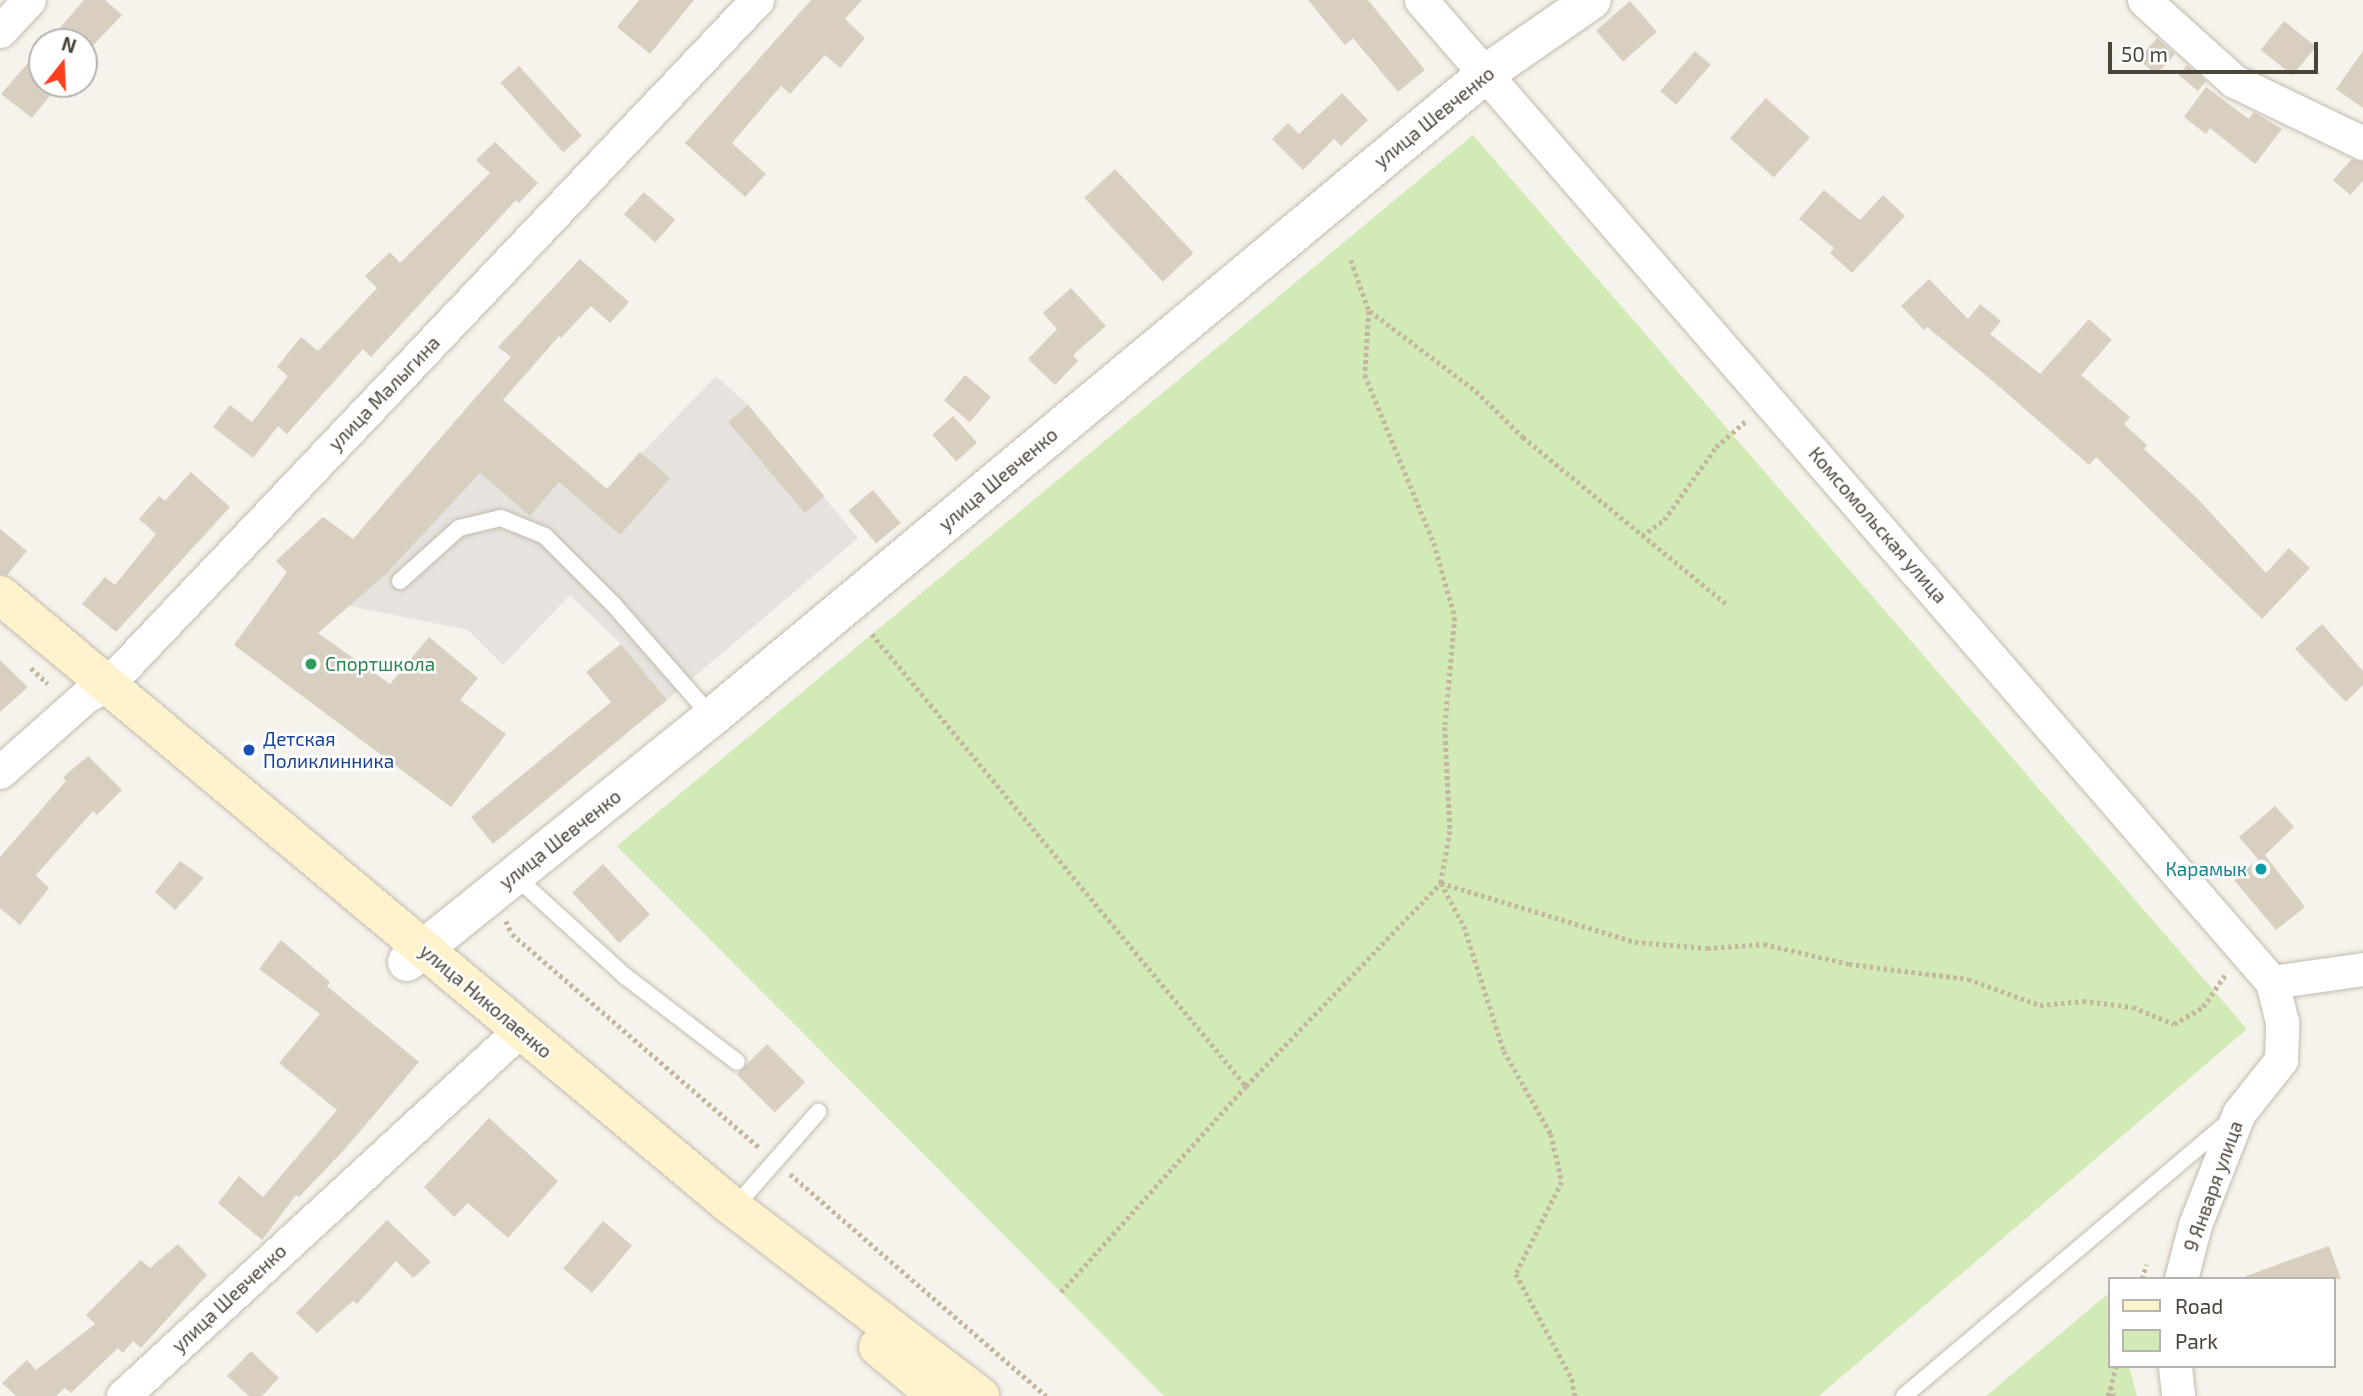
<!DOCTYPE html>
<meta charset="utf-8">
<style>
body{margin:0}
#map{position:relative;width:2363px;height:1396px;overflow:hidden;background:#f6f3ec;font-family:"Exo 2",sans-serif}
div>[style]{position:absolute}
[style*='--x']{left:calc(var(--x)*1px);top:calc(var(--y)*1px);width:calc(var(--w)*1px);rotate:calc(var(--a)*1deg)}
.industrial>*{inset:0;background:#e6e2dd}
.green>*{inset:0;background:#d2eab5}
.building>*{inset:0;background:#d8cfc1;transform-origin:0 0}
.path>*{height:4.5px;margin-top:-2.25px;transform-origin:0;background:repeating-linear-gradient(90deg,#c4b79f 0 3.5px,transparent 0 7px)}
.roads{filter:drop-shadow(0 0 2px #c2bbae) drop-shadow(0 0 2px #c2bbae)}
.service>*{height:16px;margin:-8px;padding:0 8px;transform-origin:8px;border-radius:8px;background:#fff}
.minor>*{height:33px;margin:-16.5px;padding:0 16.5px;transform-origin:16.5px;border-radius:16.5px;background:#fff}
.tertiary>*{height:38px;margin:-19px;padding:0 19px;transform-origin:19px;border-radius:19px;background:#fff}
.secondary>*{height:38px;margin:-19px;padding:0 19px;transform-origin:19px;border-radius:19px;background:#fff3cd}
.dots>*{width:19px;height:19px;translate:-50% -50%;box-sizing:border-box;border:4px solid #fff;border-radius:50%}
span{translate:-50% -50%;white-space:nowrap;text-align:center;line-height:1.15;-webkit-text-stroke:5px #fff;paint-order:stroke}
.street-label{font-size:19px;color:#4b4439}
.leisure-label{font-size:19px;color:#27864d}
.left{translate:0 -50%;text-align:left}
.transit-label{font-size:19px;color:#164399}
.culture-label{font-size:19px;color:#0d838f}
.right{translate:-100% -50%;text-align:right}
.legend{position:absolute;left:2108px;top:1277px;width:228px;height:91px;box-sizing:border-box;background:#fff;border:2px solid #b7b4b0;margin:0;padding:9px 12px;list-style:none;font-size:21px;color:#4b4439}
.legend li{display:flex;align-items:center;gap:14px;height:35px}
.legend b{width:35px;border:2px solid #b7b4b0}
.north{position:absolute;left:28px;top:28px;width:70px;height:70px;box-sizing:border-box;background:#fff;border:2px solid #b7b4b0;border-radius:50%;rotate:18deg;font-size:19px;font-weight:700;line-height:28px;text-align:center;color:#4b4439}
.north::after{content:'';display:block;margin:auto;width:24px;height:32px;background:#fc3f1d;clip-path:polygon(50% 0,100% 100%,50% 72%,0 100%)}
.scale{position:absolute;left:2108px;top:42px;width:210px;height:32px;box-sizing:border-box;border:4px solid #4b4439;border-top:0;padding-left:9px;font-size:21px;line-height:24px;white-space:nowrap;color:#4b4439;-webkit-text-stroke:5px #fff;paint-order:stroke}
</style>
<div id="map">
<div class="industrial">
<div style="clip-path:polygon(716px 376px,748px 405px,858px 538px,667px 700px,621px 644px,570px 595px,503px 665px,468px 630px,349px 606px,333px 620px,276px 561px,323px 517px,353px 539px,486px 385px,607px 489px)"></div>
</div>
<div class="green">
<div style="clip-path:polygon(1473px 135px,2247px 1029px,1819px 1396px,1164px 1396px,617px 846px)"></div>
<div style="clip-path:polygon(2109px 1293px,2109px 1366px,2129px 1366px,2137px 1396px,1986px 1396px)"></div>
</div>
<div class="building">
<div style="clip-path:polygon(84px 0,105px 0,122px 15px,84px 55px,84px 42px,48px 42px)"></div>
<div style="clip-path:polygon(639px 0,694px 0,650px 54px,617px 27px)"></div>
<div style="clip-path:polygon(811px 0,862px 0,845px 19px,865px 38px,840px 68px,825px 55px,790px 94px,781px 86px,732px 143px,766px 174px,745px 197px,685px 143px)"></div>
<div style="clip-path:polygon(1308px 0,1368px 0,1425px 70px,1398px 92px,1353px 38px,1345px 45px)"></div>
<div style="left:1630px;top:1px;width:41px;height:45px;rotate:49deg"></div>
<div style="left:2284px;top:21px;width:41px;height:37px;rotate:39deg"></div>
<div style="left:2157px;top:38px;width:24px;height:28px;rotate:42deg"></div>
<div style="clip-path:polygon(42px 47px,42px 85px,52px 93px,32px 118px,1px 94px)"></div>
<div style="left:1695px;top:51px;width:21px;height:53px;rotate:41deg"></div>
<div style="clip-path:polygon(2363px 51px,2363px 108px,2336px 89px)"></div>
<div style="left:2187px;top:65px;width:25px;height:13px;rotate:40deg"></div>
<div style="left:519px;top:66px;width:94px;height:25px;rotate:48deg"></div>
<div style="clip-path:polygon(2206px 87px,2249px 119px,2254px 112px,2282px 129px,2255px 164px,2210px 128px,2206px 134px,2184px 117px)"></div>
<div style="clip-path:polygon(1342px 93px,1368px 120px,1341px 146px,1334px 139px,1303px 170px,1272px 139px,1288px 123px,1299px 134px)"></div>
<div style="left:1766px;top:98px;width:59px;height:54px;rotate:42deg"></div>
<div style="clip-path:polygon(495px 142px,538px 183px,519px 203px,516px 200px,371px 357px,363px 349px,287px 434px,278px 426px,253px 458px,213px 427px,230px 405px,252px 422px,288px 376px,277px 367px,301px 337px,318px 351px,377px 288px,365px 276px,390px 252px,400px 263px,490px 173px,476px 160px)"></div>
<div style="clip-path:polygon(2352px 159px,2363px 162px,2363px 181px,2350px 195px,2333px 180px)"></div>
<div style="left:1115px;top:169px;width:115px;height:42px;rotate:47deg"></div>
<div style="clip-path:polygon(1824px 190px,1860px 220px,1883px 195px,1905px 216px,1852px 273px,1830px 253px,1834px 248px,1799px 219px)"></div>
<div style="left:644px;top:192px;width:42px;height:30px;rotate:42deg"></div>
<div style="clip-path:polygon(580px 259px,629px 302px,610px 323px,591px 306px,561px 338px,559px 336px,503px 400px,607px 489px,640px 452px,670px 478px,620px 535px,559px 482px,530px 516px,480px 473px,386px 574px,318px 633px,390px 684px,429px 637px,478px 678px,460px 700px,506px 734px,451px 807px,234px 645px,287px 572px,276px 561px,323px 517px,353px 539px,511px 357px,498px 347px)"></div>
<div style="clip-path:polygon(1929px 279px,1968px 319px,1980px 304px,2001px 321px,1990px 334px,2040px 374px,2089px 319px,2112px 340px,2081px 375px,2130px 417px,2124px 424px,2147px 445px,2144px 449px,2197px 498px,2266px 573px,2289px 548px,2310px 568px,2262px 619px,2096px 457px,2089px 465px,1995px 383px,1927px 327px,1924px 330px,1901px 306px)"></div>
<div style="clip-path:polygon(1071px 288px,1106px 326px,1073px 355px,1078px 361px,1055px 385px,1028px 359px,1057px 329px,1043px 313px)"></div>
<div style="left:965px;top:375px;width:34px;height:33px;rotate:40deg"></div>
<div style="left:748px;top:405px;width:119px;height:26px;rotate:50deg"></div>
<div style="left:953px;top:416px;width:36px;height:28px;rotate:48deg"></div>
<div style="clip-path:polygon(191px 472px,230px 507px,116px 632px,82px 604px,105px 577px,115px 585px,156px 534px,139px 519px,159px 496px,165px 501px)"></div>
<div style="left:873px;top:490px;width:43px;height:32px;rotate:50deg"></div>
<div style="clip-path:polygon(0 529px,27px 551px,7px 575px,0 574px)"></div>
<div style="clip-path:polygon(2322px 624px,2363px 671px,2363px 685px,2346px 702px,2295px 649px)"></div>
<div style="clip-path:polygon(621px 644px,667px 700px,493px 844px,471px 817px,611px 702px,586px 672px)"></div>
<div style="clip-path:polygon(0 660px,28px 687px,0 712px)"></div>
<div style="clip-path:polygon(88px 756px,122px 790px,97px 815px,93px 811px,36px 875px,49px 888px,20px 925px,0 908px,0 857px,66px 781px,63px 777px)"></div>
<div style="clip-path:polygon(2275px 806px,2294px 827px,2265px 855px,2305px 907px,2276px 930px,2234px 880px,2258px 859px,2239px 837px)"></div>
<div style="clip-path:polygon(180px 861px,204px 878px,175px 910px,155px 892px)"></div>
<div style="left:603px;top:864px;width:69px;height:42px;rotate:47deg"></div>
<div style="clip-path:polygon(281px 940px,330px 982px,327px 986px,419px 1062px,344px 1150px,299px 1197px,296px 1195px,262px 1240px,218px 1203px,239px 1176px,263px 1197px,337px 1110px,279px 1063px,320px 1014px,259px 969px)"></div>
<div style="left:767px;top:1044px;width:54px;height:43px;rotate:45deg"></div>
<div style="clip-path:polygon(489px 1118px,558px 1181px,508px 1238px,468px 1203px,454px 1217px,424px 1187px)"></div>
<div style="clip-path:polygon(387px 1220px,431px 1262px,413px 1278px,396px 1261px,357px 1304px,353px 1301px,317px 1333px,296px 1313px)"></div>
<div style="left:603px;top:1221px;width:38px;height:62px;rotate:40deg"></div>
<div style="clip-path:polygon(178px 1244px,207px 1275px,141px 1348px,133px 1341px,123px 1353px,118px 1348px,71px 1393px,65px 1388px,56px 1396px,16px 1396px,2px 1383px,27px 1360px,36px 1370px,95px 1324px,86px 1315px,141px 1260px,150px 1268px)"></div>
<div style="clip-path:polygon(2329px 1246px,2341px 1279px,2246px 1279px,2246px 1276px)"></div>
<div style="clip-path:polygon(251px 1351px,279px 1378px,262px 1396px,249px 1396px,227px 1376px)"></div>
</div>
<div class="path">
<div style="--x:1351;--y:260;--w:54;--a:70.6"></div>
<div style="--x:1369;--y:311;--w:64;--a:93.6"></div>
<div style="--x:1365;--y:375;--w:182;--a:67.7"></div>
<div style="--x:1434;--y:543;--w:77;--a:74.2"></div>
<div style="--x:1455;--y:617;--w:110;--a:95.2"></div>
<div style="--x:1445;--y:727;--w:104;--a:87.2"></div>
<div style="--x:1450;--y:831;--w:53;--a:99.8"></div>
<div style="--x:1441;--y:883;--w:49;--a:61.9"></div>
<div style="--x:1464;--y:926;--w:131;--a:72.3"></div>
<div style="--x:1504;--y:1051;--w:95;--a:60.5"></div>
<div style="--x:1551;--y:1134;--w:49;--a:77.1"></div>
<div style="--x:1562;--y:1182;--w:103;--a:116.6"></div>
<div style="--x:1516;--y:1274;--w:119;--a:61.9"></div>
<div style="--x:1572;--y:1379;--w:17;--a:80"></div>
<div style="--x:1370;--y:311;--w:133;--a:37"></div>
<div style="--x:1476;--y:391;--w:66;--a:44.4"></div>
<div style="--x:1523;--y:437;--w:266;--a:39.4"></div>
<div style="--x:1642;--y:536;--w:27;--a:-36"></div>
<div style="--x:1664;--y:520;--w:90;--a:-54.5"></div>
<div style="--x:1716;--y:447;--w:40;--a:-41"></div>
<div style="--x:872;--y:634;--w:587;--a:50.39"></div>
<div style="--x:31;--y:668;--w:23;--a:43"></div>
<div style="--x:506;--y:921;--w:14;--a:65"></div>
<div style="--x:512;--y:934;--w:328;--a:40.8"></div>
<div style="--x:790;--y:1174;--w:339;--a:40.9"></div>
<div style="--x:2142;--y:1279;--w:15;--a:-74"></div>
<div style="--x:1061;--y:1292;--w:277;--a:-48.1"></div>
<div style="--x:1246;--y:1086;--w:281;--a:-46.2"></div>
<div style="--x:1441;--y:883;--w:203;--a:16.9"></div>
<div style="--x:1635;--y:942;--w:72;--a:4.8"></div>
<div style="--x:1707;--y:948;--w:57;--a:-4"></div>
<div style="--x:1764;--y:944;--w:87;--a:13.2"></div>
<div style="--x:1849;--y:964;--w:120;--a:7.2"></div>
<div style="--x:1968;--y:979;--w:77;--a:19.9"></div>
<div style="--x:2040;--y:1005;--w:43;--a:-5.3"></div>
<div style="--x:2083;--y:1001;--w:50;--a:6.8"></div>
<div style="--x:2133;--y:1007;--w:44;--a:22.5"></div>
<div style="--x:2174;--y:1024;--w:34;--a:-30"></div>
<div style="--x:2203;--y:1007;--w:42;--a:-55.6"></div>
<div style="--x:2111;--y:1387;--w:9;--a:72"></div>
<div style="--x:2108;--y:1396;--w:31;--a:-75"></div>
</div>
<div class="roads">
<div class="service">
<div style="--x:400;--y:581;--w:79;--a:-41.9"></div>
<div style="--x:459;--y:528;--w:43;--a:-13.4"></div>
<div style="--x:501;--y:518;--w:48;--a:22.2"></div>
<div style="--x:545;--y:536;--w:96;--a:45"></div>
<div style="--x:613;--y:604;--w:150;--a:48.8"></div>
<div style="--x:515;--y:876;--w:149;--a:42.3"></div>
<div style="--x:625;--y:976;--w:141;--a:37.5"></div>
<div style="--x:734;--y:1208;--w:128;--a:-48.8"></div>
<div style="--x:1904;--y:1396;--w:424;--a:-40.2"></div>
</div>
<div class="minor">
<div style="--x:1421;--y:0;--w:1299;--a:49.09"></div>
<div style="--x:2272;--y:982;--w:92;--a:-8.1"></div>
<div style="--x:2144;--y:0;--w:121;--a:42"></div>
<div style="--x:2234;--y:81;--w:143;--a:25.7"></div>
<div style="--x:0;--y:31;--w:42;--a:-46.9"></div>
<div style="--x:0;--y:772;--w:116;--a:-41.5"></div>
<div style="--x:87;--y:695;--w:21;--a:-25"></div>
<div style="--x:106;--y:686;--w:946;--a:-46.5"></div>
<div style="--x:2181;--y:1279;--w:56;--a:-75.5"></div>
<div style="--x:2195;--y:1225;--w:120;--a:-68.6"></div>
<div style="--x:2239;--y:1113;--w:68;--a:-51.6"></div>
<div style="--x:2281;--y:1060;--w:38;--a:-88"></div>
<div style="--x:2282;--y:1022;--w:41;--a:-104"></div>
<div style="--x:2175;--y:1366;--w:30;--a:84"></div>
<div style="--x:123;--y:1396;--w:540;--a:-42.67"></div>
</div>
<div class="tertiary">
<div style="--x:407;--y:962;--w:391;--a:-38.8"></div>
<div style="--x:712;--y:717;--w:1009;--a:-39.73"></div>
<div style="--x:1488;--y:72;--w:126;--a:-34.7"></div>
</div>
<div class="secondary">
<div style="--x:0;--y:595;--w:956;--a:39.87"></div>
<div style="--x:734;--y:1208;--w:310;--a:37.4"></div>
<div style="--x:878;--y:1347;--w:77;--a:39.7"></div>
</div>
</div>
<div class="dots">
<div style="left:311px;top:664px;background:#2e9e5b"></div>
<div style="left:249px;top:750px;background:#1a4fb4"></div>
<div style="left:2261px;top:869px;background:#0f9aa8"></div>
</div>
<div class="street-label">
<span style="left:1434px;top:117px;rotate:-39deg">улица Шевченко</span>
<span style="left:384px;top:393px;rotate:-46deg">улица Малыгина</span>
<span style="left:998px;top:479px;rotate:-40deg">улица Шевченко</span>
<span style="left:1878px;top:525px;rotate:49deg">Комсомольская улица</span>
<span style="left:560px;top:839px;rotate:-38deg">улица Шевченко</span>
<span style="left:486px;top:1001px;rotate:40deg">улица Николаенко</span>
<span style="left:2213px;top:1186px;rotate:-70deg">9 Января улица</span>
<span style="left:229px;top:1298px;rotate:-43deg">улица Шевченко</span>
</div>
<div class="leisure-label">
<span class="left" style="left:325px;top:664px">Спортшкола</span>
</div>
<div class="transit-label">
<span class="left" style="left:263px;top:750px">Детская<br>Поликлинника</span>
</div>
<div class="culture-label">
<span class="right" style="left:2247px;top:869px">Карамык</span>
</div>
<ul class="legend">
<li><b style="height:9px;background:#fff3cd"></b>Road</li>
<li><b style="height:19px;background:#d2eab5"></b>Park</li>
</ul>
<div class="north">N</div>
<div class="scale">50 m</div>
</div>
